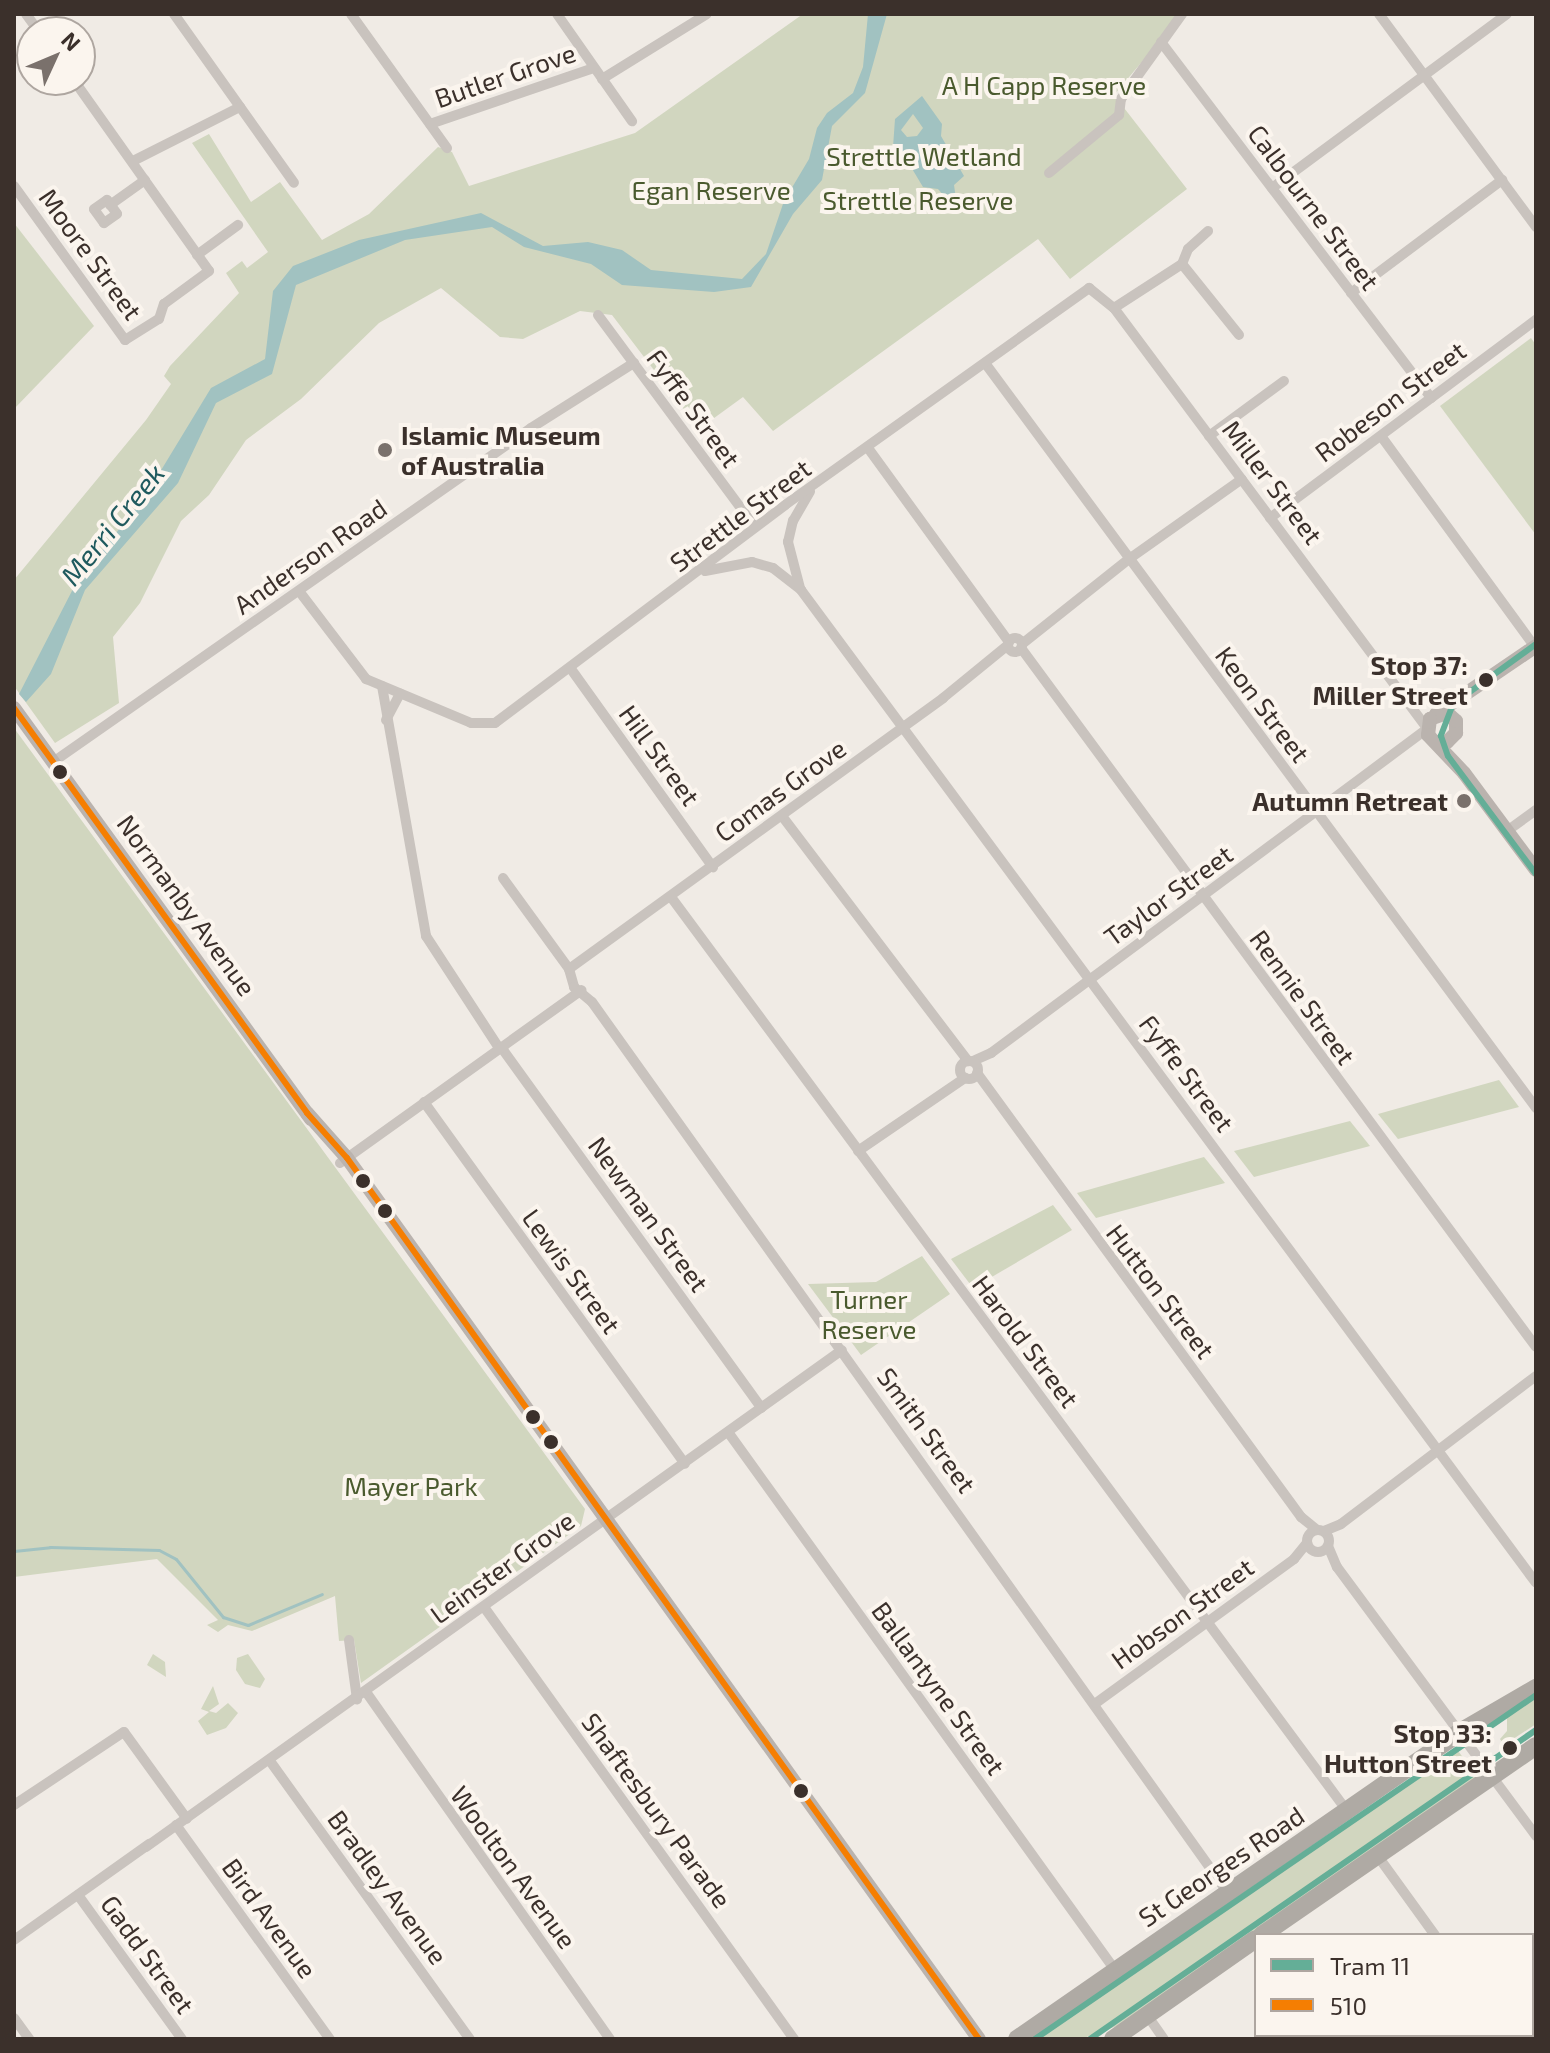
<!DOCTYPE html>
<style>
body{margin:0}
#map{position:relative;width:1550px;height:2053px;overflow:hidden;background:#f0ebe5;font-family:"Exo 2",sans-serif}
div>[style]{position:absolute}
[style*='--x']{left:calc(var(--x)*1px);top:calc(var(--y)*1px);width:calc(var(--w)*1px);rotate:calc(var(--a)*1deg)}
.green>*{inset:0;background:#d1d6bf}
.water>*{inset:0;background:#a1c2c1}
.stream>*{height:3px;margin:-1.5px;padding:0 1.5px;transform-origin:1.5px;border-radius:1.5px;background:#a1c2c1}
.street>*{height:10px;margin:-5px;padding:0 5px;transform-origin:5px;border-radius:5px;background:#c9c3be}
.street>.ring{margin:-5px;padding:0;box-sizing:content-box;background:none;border:10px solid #c9c3be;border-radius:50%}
.secondary>*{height:14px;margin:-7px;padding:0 7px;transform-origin:7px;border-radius:7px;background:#bab3ae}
.highway>*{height:18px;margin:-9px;padding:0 9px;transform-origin:9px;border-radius:9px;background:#afaaa4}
.bus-1>*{height:6px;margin:-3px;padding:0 3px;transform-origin:3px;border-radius:3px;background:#f57e02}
.tram-1>*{height:6px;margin:-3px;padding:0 3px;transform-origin:3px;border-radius:3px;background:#64ae97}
.dots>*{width:22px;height:22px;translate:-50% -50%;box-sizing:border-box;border:4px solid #fbf5ee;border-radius:50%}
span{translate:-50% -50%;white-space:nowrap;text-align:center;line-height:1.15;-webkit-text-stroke:8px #fbf5ee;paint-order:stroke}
.street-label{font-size:26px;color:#3b302b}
.park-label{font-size:26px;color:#4a5a2e}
.poi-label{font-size:26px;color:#3b302b;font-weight:700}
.left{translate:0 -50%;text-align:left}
.right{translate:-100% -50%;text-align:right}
.stop-label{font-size:26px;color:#3b302b;font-weight:700}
.water-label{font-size:28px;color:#1f5a5e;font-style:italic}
.frame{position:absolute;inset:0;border:16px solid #3b302b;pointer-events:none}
.legend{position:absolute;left:1254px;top:1933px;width:280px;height:104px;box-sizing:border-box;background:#fbf5ee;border:2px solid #aea6a0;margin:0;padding:10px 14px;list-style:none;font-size:24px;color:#3b302b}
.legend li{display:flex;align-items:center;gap:16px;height:40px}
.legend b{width:40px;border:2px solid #aea6a0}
.north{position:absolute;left:16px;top:16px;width:80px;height:80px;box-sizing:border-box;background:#fbf5ee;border:2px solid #aea6a0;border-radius:50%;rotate:46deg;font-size:22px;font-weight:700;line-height:32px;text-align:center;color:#3b302b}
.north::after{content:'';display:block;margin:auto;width:28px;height:36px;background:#7a716c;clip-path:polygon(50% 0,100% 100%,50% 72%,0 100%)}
</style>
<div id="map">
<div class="green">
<div style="clip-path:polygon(803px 14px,1182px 14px,1114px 95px,1187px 189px,1070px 279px,1038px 239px,773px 431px,743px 397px,699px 429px,612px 315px,580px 311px,523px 339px,500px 337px,441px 288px,379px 323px,301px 399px,246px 440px,209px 495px,181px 521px,140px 603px,113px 637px,119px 703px,55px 743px,14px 686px,14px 580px,146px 420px,171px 384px,164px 376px,170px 366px,239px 293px,226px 273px,242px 261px,247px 268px,268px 252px,192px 143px,209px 134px,251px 202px,280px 182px,322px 240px,369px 214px,438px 147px,452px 152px,469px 186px,635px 133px)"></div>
<div style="clip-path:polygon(14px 223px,94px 326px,14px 409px)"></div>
<div style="clip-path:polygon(1531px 338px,1536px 345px,1536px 535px,1440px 406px)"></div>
<div style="clip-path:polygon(14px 728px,585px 1509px,581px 1526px,361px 1683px,354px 1640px,339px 1641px,335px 1596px,252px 1631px,228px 1625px,218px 1632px,207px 1625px,218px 1620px,157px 1559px,14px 1577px)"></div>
<div style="clip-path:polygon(1499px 1080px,1519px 1107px,1398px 1139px,1378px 1114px)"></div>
<div style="clip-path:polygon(1350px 1121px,1370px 1146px,1254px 1177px,1234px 1151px)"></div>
<div style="clip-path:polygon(1204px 1157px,1225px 1183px,1096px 1218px,1077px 1193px)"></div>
<div style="clip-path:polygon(1053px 1205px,1072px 1230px,973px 1288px,951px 1259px)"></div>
<div style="clip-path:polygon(922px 1256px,950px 1294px,861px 1355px,808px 1284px,876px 1282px)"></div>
<div style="clip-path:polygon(153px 1654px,165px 1662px,166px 1677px,147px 1665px)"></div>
<div style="clip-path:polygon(248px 1654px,265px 1679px,260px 1688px,245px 1684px,236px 1670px,237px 1658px)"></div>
<div style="clip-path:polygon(213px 1686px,219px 1704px,209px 1711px,216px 1713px,228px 1703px,238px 1713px,226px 1728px,207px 1735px,198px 1721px,209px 1712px,201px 1709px)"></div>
<div style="clip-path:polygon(1536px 1697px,1536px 1724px,1504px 1745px,1500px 1739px,1507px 1731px,1507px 1714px)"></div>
<div style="clip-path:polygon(1456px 1748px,1478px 1778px,1117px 2026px,1081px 2039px,1038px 2039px,1360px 1814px,1449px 1759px)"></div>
</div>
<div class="water">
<div style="clip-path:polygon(868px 14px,887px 14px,865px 93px,832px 126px,822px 180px,793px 214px,751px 287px,714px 292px,622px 285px,591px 264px,524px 247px,492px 227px,405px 240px,296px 285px,272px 374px,216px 403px,178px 483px,85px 590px,51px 674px,26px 702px,19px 694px,75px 585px,146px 495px,211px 388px,265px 359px,273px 291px,293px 266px,359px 240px,481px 213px,543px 246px,588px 242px,622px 250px,651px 270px,742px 279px,766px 254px,784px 201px,809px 159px,817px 128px,827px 113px,853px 93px,863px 67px)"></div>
<div style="clip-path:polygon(evenodd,922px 96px,942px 124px,941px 136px,964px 176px,954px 185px,956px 199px,950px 203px,938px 189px,923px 187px,902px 152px,893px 147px,895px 119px,922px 96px,913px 114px,923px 128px,917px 136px,907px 137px,901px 130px,913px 114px)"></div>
</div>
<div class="stream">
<div style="--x:14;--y:1551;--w:36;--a:-6"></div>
<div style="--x:50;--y:1547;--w:109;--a:1.6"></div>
<div style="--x:159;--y:1550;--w:19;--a:28"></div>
<div style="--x:176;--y:1559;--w:75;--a:51"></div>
<div style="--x:223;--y:1617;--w:26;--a:18"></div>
<div style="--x:248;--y:1625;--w:80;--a:-22.7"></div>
</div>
<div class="street">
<div style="--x:26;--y:14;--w:22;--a:54"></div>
<div style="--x:174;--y:14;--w:207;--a:54.6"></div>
<div style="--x:351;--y:14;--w:165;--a:54.4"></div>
<div style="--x:557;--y:14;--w:131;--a:55"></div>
<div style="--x:1379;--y:14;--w:265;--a:53.6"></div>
<div style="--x:1161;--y:42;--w:447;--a:52.8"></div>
<div style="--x:602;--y:79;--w:123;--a:-31.8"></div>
<div style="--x:430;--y:124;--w:173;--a:-18.9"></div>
<div style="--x:133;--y:161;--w:120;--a:-26.8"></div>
<div style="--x:1049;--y:173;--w:91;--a:-39.6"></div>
<div style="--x:1119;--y:115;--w:16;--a:-83"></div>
<div style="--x:1121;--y:99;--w:105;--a:-54.3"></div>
<div style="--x:14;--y:186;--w:190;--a:54.2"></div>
<div style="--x:125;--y:340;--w:40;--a:-32"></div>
<div style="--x:159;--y:319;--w:16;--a:-72"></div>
<div style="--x:164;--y:304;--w:56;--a:-36.3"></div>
<div style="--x:209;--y:271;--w:234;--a:-125.3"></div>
<div style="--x:1272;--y:188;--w:292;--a:-36.5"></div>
<div style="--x:107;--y:200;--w:17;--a:54"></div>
<div style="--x:117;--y:214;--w:16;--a:145"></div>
<div style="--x:104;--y:223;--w:17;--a:-126"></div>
<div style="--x:94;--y:209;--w:16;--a:-35"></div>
<div style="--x:110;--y:205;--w:43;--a:-35.5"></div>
<div style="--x:197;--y:255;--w:51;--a:-36.2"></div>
<div style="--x:1182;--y:264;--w:91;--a:51.2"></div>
<div style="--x:1351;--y:293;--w:189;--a:-36.8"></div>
<div style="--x:1114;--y:308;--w:81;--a:-32.9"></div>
<div style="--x:1182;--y:264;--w:16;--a:-68"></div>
<div style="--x:1188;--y:249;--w:27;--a:-42"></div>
<div style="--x:598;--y:315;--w:264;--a:53.5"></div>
<div style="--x:985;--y:363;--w:927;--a:53.51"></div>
<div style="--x:1209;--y:436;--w:93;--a:-36.3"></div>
<div style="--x:1381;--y:436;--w:261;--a:53.9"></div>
<div style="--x:868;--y:448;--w:240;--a:54"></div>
<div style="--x:1270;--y:518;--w:332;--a:-36.7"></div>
<div style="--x:705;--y:571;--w:48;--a:-10.8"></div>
<div style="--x:752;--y:562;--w:22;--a:16"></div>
<div style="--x:773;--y:568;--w:36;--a:38"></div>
<div style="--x:801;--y:590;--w:1235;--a:53.49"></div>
<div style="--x:800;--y:588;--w:48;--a:-104.6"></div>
<div style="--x:788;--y:542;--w:22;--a:-77"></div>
<div style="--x:793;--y:521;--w:34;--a:-60"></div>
<div style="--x:299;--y:591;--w:111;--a:52.7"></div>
<div style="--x:366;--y:679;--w:114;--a:22.7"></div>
<div style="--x:471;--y:723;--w:24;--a:0"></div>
<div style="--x:495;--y:723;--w:363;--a:-36.9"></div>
<div style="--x:785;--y:505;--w:374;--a:-35.5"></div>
<div style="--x:1089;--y:288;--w:32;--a:39"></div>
<div style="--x:1114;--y:308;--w:524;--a:53.31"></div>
<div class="ring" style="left:1008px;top:638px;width:4px;height:4px"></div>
<div style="--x:1022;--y:644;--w:137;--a:-38.5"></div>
<div style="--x:1129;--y:559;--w:138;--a:-35.3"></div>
<div style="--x:1021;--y:648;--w:868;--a:53.62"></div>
<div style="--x:571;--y:669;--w:244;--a:54.4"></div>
<div style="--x:382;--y:686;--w:254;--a:80"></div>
<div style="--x:426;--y:936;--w:134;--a:56.9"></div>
<div style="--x:386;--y:720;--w:30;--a:-62"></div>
<div style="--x:53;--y:762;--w:583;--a:-34.94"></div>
<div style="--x:531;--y:428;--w:122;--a:-32.3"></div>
<div style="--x:782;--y:816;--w:308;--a:52.8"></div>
<div style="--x:1507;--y:831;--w:36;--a:-36"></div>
<div style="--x:503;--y:878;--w:112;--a:54"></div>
<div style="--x:569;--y:969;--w:19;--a:74"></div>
<div style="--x:574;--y:987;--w:23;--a:40"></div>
<div style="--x:592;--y:1002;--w:1095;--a:54.48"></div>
<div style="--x:671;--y:897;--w:1137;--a:53.51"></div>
<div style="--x:569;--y:969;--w:462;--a:-35.9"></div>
<div style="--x:943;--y:698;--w:84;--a:-39.2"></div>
<div style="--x:501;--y:1047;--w:445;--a:54.2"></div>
<div style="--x:973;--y:1061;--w:20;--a:-24"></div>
<div style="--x:991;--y:1053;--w:543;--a:-36.62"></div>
<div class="ring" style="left:960px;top:1061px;width:8px;height:8px"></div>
<div style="--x:977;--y:1073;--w:550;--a:53.88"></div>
<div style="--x:1301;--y:1517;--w:19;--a:39"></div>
<div style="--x:424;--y:1102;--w:446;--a:54.2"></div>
<div style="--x:858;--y:1151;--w:130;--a:-34.3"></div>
<div style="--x:340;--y:1163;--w:297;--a:-35.6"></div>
<div style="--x:728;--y:1432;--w:663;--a:54.27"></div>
<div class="ring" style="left:1307px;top:1530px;width:12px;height:12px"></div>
<div style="--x:1324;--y:1531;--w:18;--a:-22"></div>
<div style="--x:1341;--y:1524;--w:245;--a:-37.2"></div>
<div style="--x:1328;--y:1546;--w:23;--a:67"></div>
<div style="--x:1337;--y:1567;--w:335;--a:53.5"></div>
<div style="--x:484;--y:1607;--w:532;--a:54.34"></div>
<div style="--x:349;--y:1640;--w:60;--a:82.3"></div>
<div style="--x:366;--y:1692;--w:424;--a:54.9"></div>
<div style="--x:1096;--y:1703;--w:245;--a:-36"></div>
<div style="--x:1294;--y:1559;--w:21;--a:-51"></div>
<div style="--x:270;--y:1761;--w:342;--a:54.3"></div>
<div style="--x:14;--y:1805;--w:132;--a:-33.6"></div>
<div style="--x:124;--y:1732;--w:107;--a:54.1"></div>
<div style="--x:176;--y:1825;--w:264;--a:54.3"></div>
<div style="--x:146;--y:1847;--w:855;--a:-35.53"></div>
<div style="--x:1377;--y:1855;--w:99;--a:54.1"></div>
<div style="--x:78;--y:1895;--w:178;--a:54.2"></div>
<div style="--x:14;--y:1940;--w:166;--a:-35.4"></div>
<div style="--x:1147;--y:2015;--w:29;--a:55"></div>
<div style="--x:14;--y:2018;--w:26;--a:54"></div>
<div style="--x:1334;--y:2035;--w:5;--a:53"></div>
<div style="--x:1507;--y:2035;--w:5;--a:53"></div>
</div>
<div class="secondary">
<div style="--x:14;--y:708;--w:507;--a:54.15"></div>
<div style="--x:1436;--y:714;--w:121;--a:-34.2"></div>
<div style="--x:1436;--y:742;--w:11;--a:0"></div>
<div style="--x:1447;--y:742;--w:13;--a:-45"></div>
<div style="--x:1456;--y:733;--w:12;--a:-90"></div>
<div style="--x:1456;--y:721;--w:12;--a:-138"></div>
<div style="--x:1447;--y:713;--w:18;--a:161"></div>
<div style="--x:1430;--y:719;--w:16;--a:97"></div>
<div style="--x:1428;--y:735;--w:52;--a:46.5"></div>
<div style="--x:1464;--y:773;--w:121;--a:53.4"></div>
<div style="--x:307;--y:1113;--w:60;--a:48.4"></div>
<div style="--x:347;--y:1158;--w:1084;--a:54.35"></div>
</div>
<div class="highway">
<div style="--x:1262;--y:1935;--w:333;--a:-34.6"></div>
<div style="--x:1017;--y:2039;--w:539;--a:-34.72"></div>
<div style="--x:1460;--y:1732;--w:88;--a:-30.1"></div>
<div style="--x:1113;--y:2039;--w:174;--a:-35"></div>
</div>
<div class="bus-1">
<div style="--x:14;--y:708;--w:500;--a:54.1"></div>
<div style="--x:307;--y:1113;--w:60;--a:48.4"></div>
<div style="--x:347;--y:1158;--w:1084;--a:54.35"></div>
</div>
<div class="tram-1">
<div style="--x:1536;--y:644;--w:102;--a:144.1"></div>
<div style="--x:1453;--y:704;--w:34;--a:111"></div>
<div style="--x:1441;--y:736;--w:21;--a:71"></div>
<div style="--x:1448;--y:756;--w:147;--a:53.3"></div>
<div style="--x:1035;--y:2039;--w:608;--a:-34.47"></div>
<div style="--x:1090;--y:2039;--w:543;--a:-34.72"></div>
</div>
<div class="dots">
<div style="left:385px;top:450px;background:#7a716c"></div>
<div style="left:1486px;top:680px;background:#3b302b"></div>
<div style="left:60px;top:772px;background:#3b302b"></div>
<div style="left:1464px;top:801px;background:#7a716c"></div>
<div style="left:363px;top:1181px;background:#3b302b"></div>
<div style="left:385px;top:1211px;background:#3b302b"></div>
<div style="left:533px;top:1417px;background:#3b302b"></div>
<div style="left:551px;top:1442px;background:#3b302b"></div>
<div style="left:1510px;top:1748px;background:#3b302b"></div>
<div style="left:801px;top:1791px;background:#3b302b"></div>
</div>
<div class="street-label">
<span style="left:505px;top:75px;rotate:-19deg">Butler Grove</span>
<span style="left:1314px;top:207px;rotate:53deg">Calbourne Street</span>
<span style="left:91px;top:254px;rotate:54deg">Moore Street</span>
<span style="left:1390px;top:401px;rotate:-37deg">Robeson Street</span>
<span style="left:694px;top:408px;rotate:54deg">Fyffe Street</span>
<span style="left:1273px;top:482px;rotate:53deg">Miller Street</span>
<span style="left:740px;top:515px;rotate:-37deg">Strettle Street</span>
<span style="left:310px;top:556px;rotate:-35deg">Anderson Road</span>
<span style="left:1263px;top:704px;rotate:53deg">Keon Street</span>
<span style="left:660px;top:755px;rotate:54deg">Hill Street</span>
<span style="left:780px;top:790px;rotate:-36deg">Comas Grove</span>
<span style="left:1168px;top:895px;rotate:-36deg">Taylor Street</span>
<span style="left:187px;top:905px;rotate:54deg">Normanby Avenue</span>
<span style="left:1303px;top:997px;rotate:54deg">Rennie Street</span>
<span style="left:1187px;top:1073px;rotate:53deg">Fyffe Street</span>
<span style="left:649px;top:1214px;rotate:54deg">Newman Street</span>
<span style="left:572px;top:1271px;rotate:54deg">Lewis Street</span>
<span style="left:1161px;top:1291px;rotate:53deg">Hutton Street</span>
<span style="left:1026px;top:1341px;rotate:53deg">Harold Street</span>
<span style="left:927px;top:1430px;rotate:54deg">Smith Street</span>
<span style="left:502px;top:1567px;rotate:-36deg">Leinster Grove</span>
<span style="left:1182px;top:1613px;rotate:-36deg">Hobson Street</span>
<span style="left:939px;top:1688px;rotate:54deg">Ballantyne Street</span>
<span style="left:657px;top:1810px;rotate:54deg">Shaftesbury Parade</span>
<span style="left:1221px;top:1866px;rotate:-34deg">St Georges Road</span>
<span style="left:514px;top:1867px;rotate:54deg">Woolton Avenue</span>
<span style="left:388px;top:1887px;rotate:54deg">Bradley Avenue</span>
<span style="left:270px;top:1918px;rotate:54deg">Bird Avenue</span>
<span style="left:148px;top:1954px;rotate:54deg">Gadd Street</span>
</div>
<div class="park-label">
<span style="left:1044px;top:85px">A H Capp Reserve</span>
<span style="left:924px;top:156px">Strettle Wetland</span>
<span style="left:711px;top:190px">Egan Reserve</span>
<span style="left:918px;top:200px">Strettle Reserve</span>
<span style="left:869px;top:1314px">Turner<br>Reserve</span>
<span style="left:411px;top:1486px">Mayer Park</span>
</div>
<div class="poi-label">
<span class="left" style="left:401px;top:450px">Islamic Museum<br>of Australia</span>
<span class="right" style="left:1448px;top:801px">Autumn Retreat</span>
</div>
<div class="stop-label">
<span class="right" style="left:1468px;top:680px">Stop 37:<br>Miller Street</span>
<span class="right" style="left:1492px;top:1748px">Stop 33:<br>Hutton Street</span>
</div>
<div class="water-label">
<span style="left:112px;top:524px;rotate:-51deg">Merri Creek</span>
</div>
<div class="frame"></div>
<ul class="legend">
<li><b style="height:10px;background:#64ae97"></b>Tram 11</li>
<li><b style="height:10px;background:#f57e02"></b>510</li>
</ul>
<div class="north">N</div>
</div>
